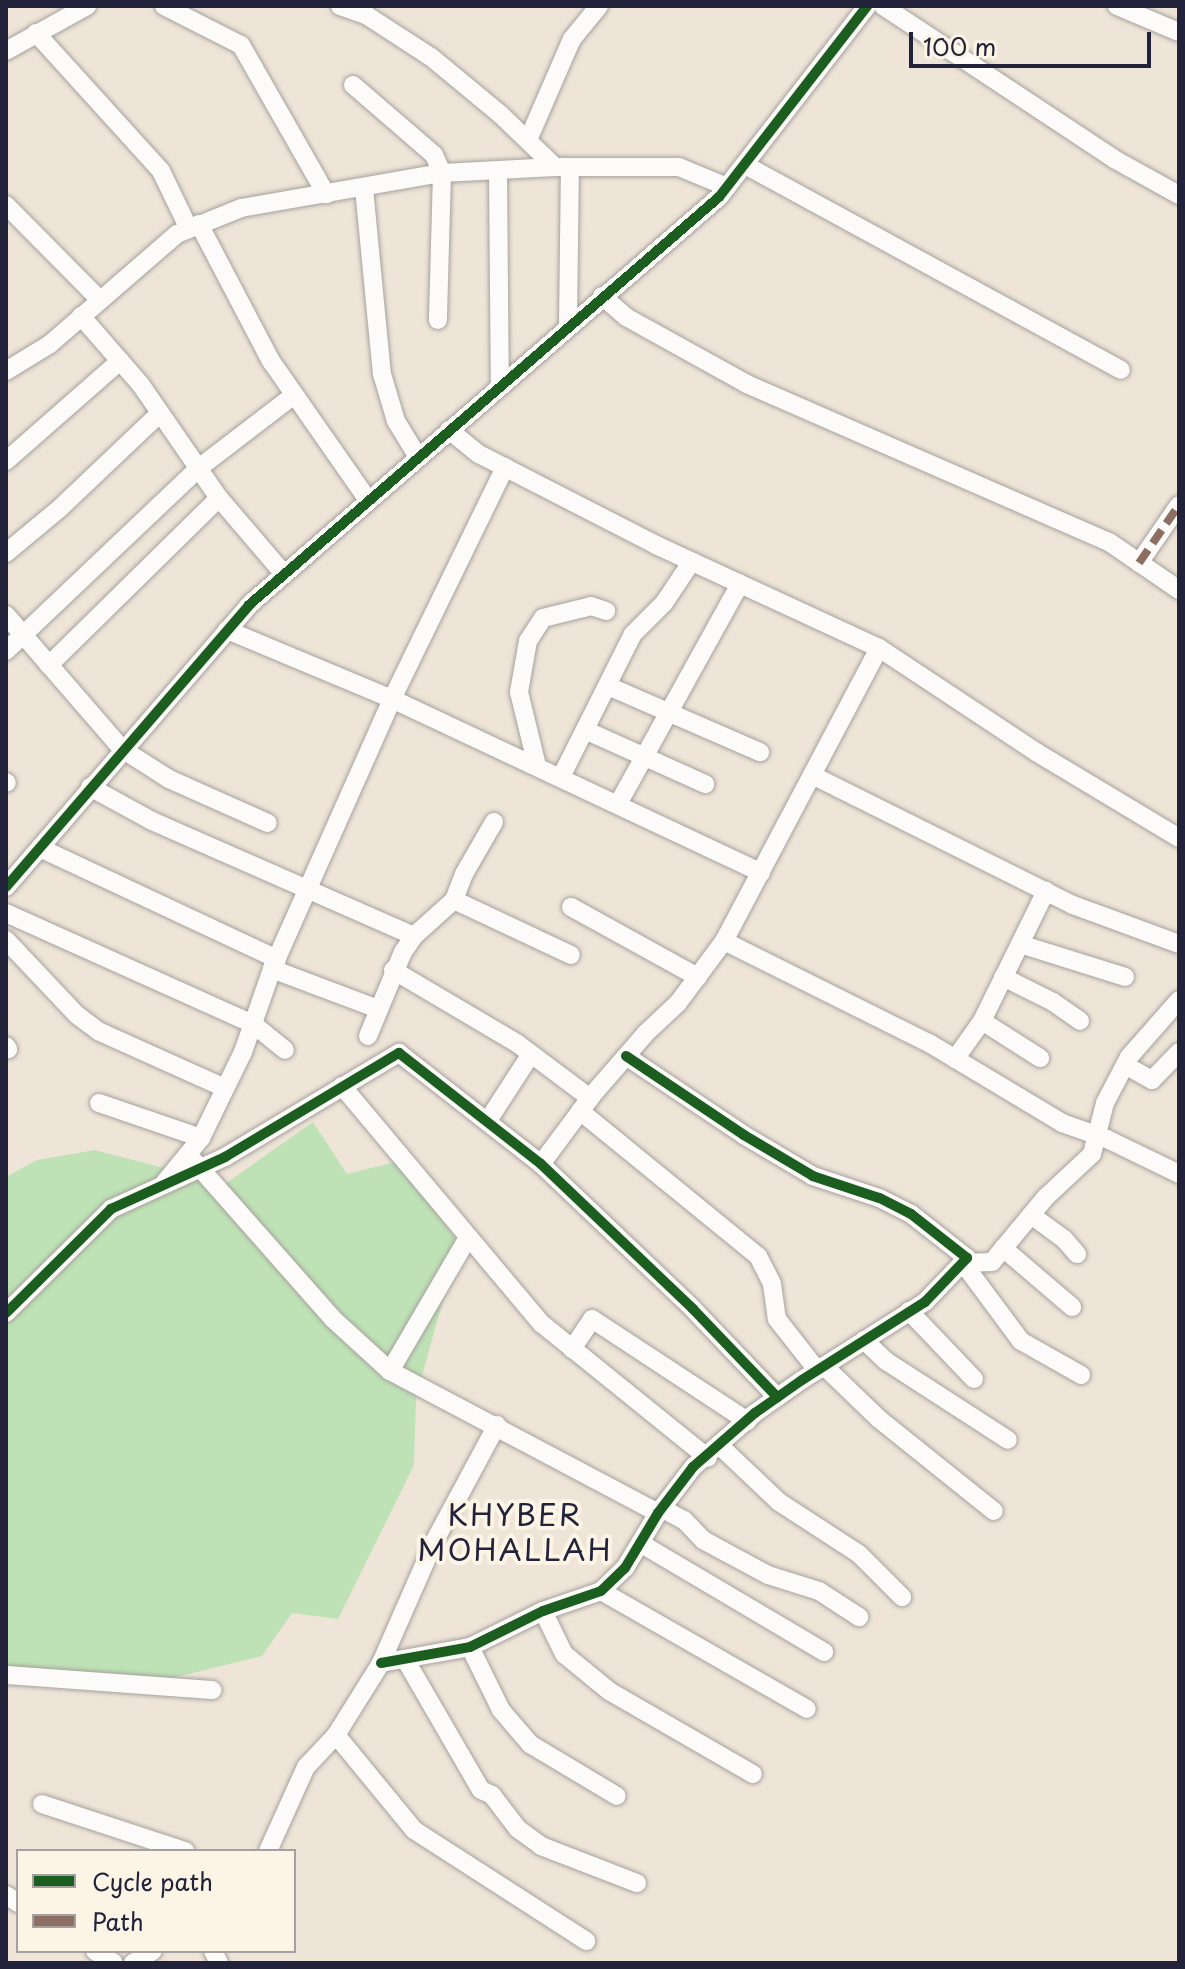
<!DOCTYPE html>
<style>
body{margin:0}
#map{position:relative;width:1185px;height:1969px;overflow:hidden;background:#eee5d8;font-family:"Playpen Sans",sans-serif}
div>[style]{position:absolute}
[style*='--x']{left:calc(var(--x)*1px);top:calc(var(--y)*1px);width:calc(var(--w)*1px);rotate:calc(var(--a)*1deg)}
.green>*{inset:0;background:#bee2b5}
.roads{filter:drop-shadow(0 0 2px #a6a19d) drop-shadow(0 0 2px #a6a19d)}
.minor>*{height:18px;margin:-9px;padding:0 9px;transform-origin:9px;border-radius:9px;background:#fcfbf9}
.quiet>*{height:8px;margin-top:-4px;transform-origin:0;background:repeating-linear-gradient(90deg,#8d6e63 0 16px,transparent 0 24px)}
.cycleway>*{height:10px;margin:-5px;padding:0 5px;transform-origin:5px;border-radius:5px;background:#1b5e20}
span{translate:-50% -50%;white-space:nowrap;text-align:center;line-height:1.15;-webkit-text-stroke:8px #fcf5e5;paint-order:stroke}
.neighbourhood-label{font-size:30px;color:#22223b;letter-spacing:2px}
.frame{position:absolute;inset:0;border:8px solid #22223b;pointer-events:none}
.legend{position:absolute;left:16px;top:1849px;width:280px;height:104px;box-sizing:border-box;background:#fcf5e5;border:2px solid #a5a1a1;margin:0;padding:10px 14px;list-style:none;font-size:24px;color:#22223b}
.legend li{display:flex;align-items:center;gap:16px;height:40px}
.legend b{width:40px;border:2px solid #a5a1a1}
.scale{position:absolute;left:909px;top:32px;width:242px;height:36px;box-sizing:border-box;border:4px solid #22223b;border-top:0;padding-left:10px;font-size:24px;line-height:28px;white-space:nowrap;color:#22223b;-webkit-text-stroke:6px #fcf5e5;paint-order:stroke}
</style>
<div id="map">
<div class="green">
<div style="clip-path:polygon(313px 1122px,347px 1174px,399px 1161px,459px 1243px,416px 1397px,414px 1465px,338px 1619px,292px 1613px,262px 1656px,172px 1678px,6px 1668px,6px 1177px,37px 1160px,95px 1150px,225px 1184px)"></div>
</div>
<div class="roads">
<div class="minor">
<div style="--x:164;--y:6;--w:86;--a:26.9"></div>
<div style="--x:241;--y:45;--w:172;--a:60.3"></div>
<div style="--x:340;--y:6;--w:28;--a:19"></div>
<div style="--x:366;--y:15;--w:77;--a:32.9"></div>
<div style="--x:431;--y:57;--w:91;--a:39.6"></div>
<div style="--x:501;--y:115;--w:75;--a:43.9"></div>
<div style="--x:883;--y:6;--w:277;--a:33.5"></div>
<div style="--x:1114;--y:159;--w:74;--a:29"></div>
<div style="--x:1117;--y:6;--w:67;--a:22.8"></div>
<div style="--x:36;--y:33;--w:186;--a:47.8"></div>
<div style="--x:161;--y:171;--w:64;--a:64.2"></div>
<div style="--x:6;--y:51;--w:93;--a:-29.1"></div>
<div style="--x:353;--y:85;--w:107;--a:40.8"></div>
<div style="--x:434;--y:155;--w:20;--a:66"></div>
<div style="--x:442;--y:173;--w:147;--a:91.6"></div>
<div style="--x:528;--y:140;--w:110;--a:-66.5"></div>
<div style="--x:572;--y:39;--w:43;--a:-50.7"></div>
<div style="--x:745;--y:165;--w:428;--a:28.6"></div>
<div style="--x:498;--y:173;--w:212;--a:89.5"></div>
<div style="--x:364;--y:188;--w:187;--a:84.5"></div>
<div style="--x:382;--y:374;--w:49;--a:73.4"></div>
<div style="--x:396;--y:421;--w:42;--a:58.6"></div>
<div style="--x:6;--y:205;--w:134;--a:45.3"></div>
<div style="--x:199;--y:224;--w:155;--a:62.3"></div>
<div style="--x:271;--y:361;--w:169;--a:55.1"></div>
<div style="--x:602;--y:296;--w:32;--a:41"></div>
<div style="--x:626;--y:317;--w:138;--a:29"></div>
<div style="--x:747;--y:384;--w:395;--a:23.6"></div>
<div style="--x:1109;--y:542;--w:85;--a:34.4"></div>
<div style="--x:81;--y:316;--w:91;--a:49"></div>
<div style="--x:141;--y:385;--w:137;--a:55.4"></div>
<div style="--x:219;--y:498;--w:100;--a:49.5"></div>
<div style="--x:568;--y:325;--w:157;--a:-89.3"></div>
<div style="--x:6;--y:371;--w:52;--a:-31.5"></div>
<div style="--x:50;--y:344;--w:168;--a:-40.9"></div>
<div style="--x:177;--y:234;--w:69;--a:-22.1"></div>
<div style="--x:241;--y:208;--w:204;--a:-9.9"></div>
<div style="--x:442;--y:173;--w:113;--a:-3"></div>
<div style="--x:555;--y:167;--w:124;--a:0"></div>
<div style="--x:679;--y:167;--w:52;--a:22.6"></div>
<div style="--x:449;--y:430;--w:38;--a:39"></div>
<div style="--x:479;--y:454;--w:199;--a:27.2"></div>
<div style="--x:656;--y:545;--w:246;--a:24.8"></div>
<div style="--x:879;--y:648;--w:188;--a:33.5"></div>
<div style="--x:1036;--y:752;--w:167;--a:31"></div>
<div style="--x:6;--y:461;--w:152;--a:-41.3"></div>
<div style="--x:6;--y:553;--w:69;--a:-39.7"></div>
<div style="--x:59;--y:509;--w:139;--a:-43.5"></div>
<div style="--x:1139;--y:563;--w:70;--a:-55.4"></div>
<div style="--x:6;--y:615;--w:177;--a:49.1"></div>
<div style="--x:122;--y:749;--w:56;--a:32.6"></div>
<div style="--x:169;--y:779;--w:108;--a:24"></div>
<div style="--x:227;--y:630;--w:179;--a:22.7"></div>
<div style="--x:392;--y:699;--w:408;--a:25.2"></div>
<div style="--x:6;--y:651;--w:266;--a:-43.5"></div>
<div style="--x:199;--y:468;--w:120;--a:-37.5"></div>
<div style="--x:49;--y:665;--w:238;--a:-44.5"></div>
<div style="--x:608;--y:686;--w:166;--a:23.5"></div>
<div style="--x:585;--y:730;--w:132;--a:24.2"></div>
<div style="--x:537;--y:766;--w:76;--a:-103.7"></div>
<div style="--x:519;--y:692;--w:52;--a:-80"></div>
<div style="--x:528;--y:641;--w:27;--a:-57"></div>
<div style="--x:543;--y:618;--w:49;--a:-14"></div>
<div style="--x:591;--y:606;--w:16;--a:18"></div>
<div style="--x:812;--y:775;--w:292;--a:26.5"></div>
<div style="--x:1073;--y:905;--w:113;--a:20.2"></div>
<div style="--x:561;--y:777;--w:160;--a:-63.3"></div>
<div style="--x:633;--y:634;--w:44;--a:-45"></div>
<div style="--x:664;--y:603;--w:50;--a:-56.3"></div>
<div style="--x:6;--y:782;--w:1;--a:45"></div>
<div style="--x:90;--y:787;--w:71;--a:28.7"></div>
<div style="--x:152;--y:821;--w:286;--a:23.7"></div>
<div style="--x:618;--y:804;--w:252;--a:-61"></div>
<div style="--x:40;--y:848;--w:262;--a:25.1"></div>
<div style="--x:6;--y:887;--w:372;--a:-49.2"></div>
<div style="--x:249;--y:605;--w:622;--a:-40.96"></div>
<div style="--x:719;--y:197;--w:242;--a:-52.2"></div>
<div style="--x:454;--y:900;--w:129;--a:25.2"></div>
<div style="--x:571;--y:907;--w:145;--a:28.9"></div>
<div style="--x:6;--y:913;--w:271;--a:24.2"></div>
<div style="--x:253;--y:1024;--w:41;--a:39.1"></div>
<div style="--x:6;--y:940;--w:103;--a:46.6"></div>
<div style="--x:77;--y:1015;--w:26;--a:37"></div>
<div style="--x:98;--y:1031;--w:139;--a:24.2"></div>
<div style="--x:724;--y:941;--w:229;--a:26.5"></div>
<div style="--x:929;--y:1043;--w:155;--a:31"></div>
<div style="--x:1062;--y:1123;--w:48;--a:19.6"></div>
<div style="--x:1107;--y:1139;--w:80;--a:25.9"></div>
<div style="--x:1020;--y:944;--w:110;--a:17.4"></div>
<div style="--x:272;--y:969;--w:113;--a:20.7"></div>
<div style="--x:393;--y:970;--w:145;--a:30.6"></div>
<div style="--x:518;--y:1044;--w:90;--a:36.9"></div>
<div style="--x:1003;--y:977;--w:56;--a:26.6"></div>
<div style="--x:1053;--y:1002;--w:33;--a:35"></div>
<div style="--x:982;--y:1021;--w:69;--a:32.5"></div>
<div style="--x:368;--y:1036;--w:91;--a:-67.4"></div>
<div style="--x:403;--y:952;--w:19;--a:-55"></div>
<div style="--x:414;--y:936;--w:54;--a:-42"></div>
<div style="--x:454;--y:900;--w:28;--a:-69"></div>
<div style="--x:464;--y:874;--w:60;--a:-60"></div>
<div style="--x:6;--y:1046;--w:4;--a:56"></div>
<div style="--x:955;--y:1059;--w:47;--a:-54.6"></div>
<div style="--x:982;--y:1021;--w:145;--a:-63.8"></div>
<div style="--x:1125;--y:1065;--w:31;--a:29"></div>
<div style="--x:1152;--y:1080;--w:39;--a:-46"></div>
<div style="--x:342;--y:1086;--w:311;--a:50"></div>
<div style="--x:542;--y:1324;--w:213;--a:38.9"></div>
<div style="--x:99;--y:1103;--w:108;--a:18.9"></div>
<div style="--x:580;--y:1111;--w:230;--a:39.2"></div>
<div style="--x:758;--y:1256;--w:31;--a:63"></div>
<div style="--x:772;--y:1284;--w:35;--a:82"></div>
<div style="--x:777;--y:1319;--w:65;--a:51.9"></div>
<div style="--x:487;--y:1122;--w:81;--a:-57.1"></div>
<div style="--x:192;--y:1159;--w:213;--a:48.6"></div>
<div style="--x:333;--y:1319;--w:77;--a:42.4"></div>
<div style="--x:390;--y:1371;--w:303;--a:27.9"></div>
<div style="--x:541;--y:1164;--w:89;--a:-53.3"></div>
<div style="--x:594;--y:1093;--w:79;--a:-49.1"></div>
<div style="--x:646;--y:1033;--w:44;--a:-43.2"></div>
<div style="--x:678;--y:1003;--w:77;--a:-53.4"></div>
<div style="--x:724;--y:941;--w:331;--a:-62.1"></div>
<div style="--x:165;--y:1182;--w:57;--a:-50.7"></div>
<div style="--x:201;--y:1138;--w:96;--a:-64"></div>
<div style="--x:243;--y:1052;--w:88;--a:-70.7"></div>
<div style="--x:272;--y:969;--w:295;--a:-66"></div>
<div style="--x:392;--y:699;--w:258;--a:-64"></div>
<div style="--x:1031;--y:1215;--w:41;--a:36"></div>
<div style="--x:1064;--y:1239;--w:20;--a:49"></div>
<div style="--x:1003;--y:1248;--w:91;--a:40.5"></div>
<div style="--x:963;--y:1263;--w:29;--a:-2"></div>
<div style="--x:992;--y:1262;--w:85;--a:-50.3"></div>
<div style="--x:1046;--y:1197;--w:63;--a:-43.1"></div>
<div style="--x:1092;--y:1154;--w:53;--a:-75.7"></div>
<div style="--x:1105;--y:1103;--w:52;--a:-62.4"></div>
<div style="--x:1129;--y:1057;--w:76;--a:-48.7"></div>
<div style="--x:963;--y:1263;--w:97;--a:53.4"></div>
<div style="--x:1021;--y:1341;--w:69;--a:29.5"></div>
<div style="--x:909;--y:1311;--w:94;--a:46.3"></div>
<div style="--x:6;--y:1313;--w:148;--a:-44.7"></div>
<div style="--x:111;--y:1209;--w:125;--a:-24.5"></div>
<div style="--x:225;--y:1157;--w:203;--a:-30.9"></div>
<div style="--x:399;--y:1053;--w:180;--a:38"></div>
<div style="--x:541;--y:1164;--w:210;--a:43.6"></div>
<div style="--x:693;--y:1309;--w:122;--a:46.3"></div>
<div style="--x:864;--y:1340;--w:30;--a:44"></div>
<div style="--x:886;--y:1361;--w:145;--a:32.9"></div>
<div style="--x:572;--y:1349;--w:36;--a:-56"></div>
<div style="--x:592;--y:1319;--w:186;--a:33.3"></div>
<div style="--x:824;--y:1366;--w:76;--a:43.9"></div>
<div style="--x:879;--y:1419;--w:147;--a:38.7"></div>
<div style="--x:390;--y:1371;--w:153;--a:-59.7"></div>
<div style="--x:720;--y:1446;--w:81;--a:43.5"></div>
<div style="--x:779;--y:1502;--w:95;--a:33"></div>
<div style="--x:859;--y:1554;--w:61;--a:45"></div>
<div style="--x:661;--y:1508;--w:26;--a:28"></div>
<div style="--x:684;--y:1520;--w:28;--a:46"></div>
<div style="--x:703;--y:1540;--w:74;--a:28.3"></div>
<div style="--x:768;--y:1575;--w:53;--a:17.4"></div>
<div style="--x:819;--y:1591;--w:48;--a:33"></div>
<div style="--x:640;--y:1543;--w:214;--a:30.6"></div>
<div style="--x:601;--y:1591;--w:237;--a:29.8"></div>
<div style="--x:543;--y:1611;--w:48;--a:64"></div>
<div style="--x:564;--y:1654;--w:58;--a:39.4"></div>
<div style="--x:609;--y:1691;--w:166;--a:30"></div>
<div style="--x:470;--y:1647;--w:70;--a:63.8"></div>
<div style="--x:501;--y:1710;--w:45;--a:49.5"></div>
<div style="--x:530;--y:1744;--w:101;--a:30.9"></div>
<div style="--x:405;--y:1659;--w:151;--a:59.9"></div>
<div style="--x:481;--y:1790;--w:12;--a:24"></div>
<div style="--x:492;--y:1795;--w:43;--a:52.6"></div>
<div style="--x:518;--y:1829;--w:29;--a:36"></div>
<div style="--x:541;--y:1846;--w:103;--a:21.1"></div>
<div style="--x:381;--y:1663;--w:90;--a:-10.2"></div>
<div style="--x:470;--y:1647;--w:81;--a:-26.3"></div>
<div style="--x:543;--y:1611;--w:61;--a:-19"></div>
<div style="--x:601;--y:1591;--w:33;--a:-44"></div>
<div style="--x:625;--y:1568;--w:64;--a:-59"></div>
<div style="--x:658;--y:1513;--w:58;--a:-52.7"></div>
<div style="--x:693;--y:1467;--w:82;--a:-41.1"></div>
<div style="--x:755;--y:1413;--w:57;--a:-35.1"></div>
<div style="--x:802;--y:1380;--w:146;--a:-32.4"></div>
<div style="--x:925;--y:1302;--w:61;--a:-46.3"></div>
<div style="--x:967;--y:1258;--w:71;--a:-141.8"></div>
<div style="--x:911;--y:1214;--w:36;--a:-153"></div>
<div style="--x:879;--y:1198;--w:70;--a:-161.6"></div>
<div style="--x:813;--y:1176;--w:80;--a:-149.3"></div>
<div style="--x:744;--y:1135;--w:142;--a:-146.2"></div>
<div style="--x:6;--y:1675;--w:207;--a:4.2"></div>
<div style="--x:336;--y:1735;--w:123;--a:50.6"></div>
<div style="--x:414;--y:1830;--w:205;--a:32.8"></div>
<div style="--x:42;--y:1804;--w:151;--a:18.2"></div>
<div style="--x:268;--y:1851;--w:92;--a:-65.7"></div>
<div style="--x:306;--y:1767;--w:44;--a:-46.8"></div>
<div style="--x:336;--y:1735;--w:85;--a:-58"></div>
<div style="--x:381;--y:1663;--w:132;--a:-66.3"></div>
<div style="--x:434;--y:1542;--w:133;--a:-61.7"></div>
<div style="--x:6;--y:1895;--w:14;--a:34"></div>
<div style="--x:95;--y:1951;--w:22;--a:32"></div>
<div style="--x:213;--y:1951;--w:13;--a:63"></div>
<div style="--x:133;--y:1963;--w:23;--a:-31"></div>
</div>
</div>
<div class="quiet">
<div style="--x:1139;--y:563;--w:70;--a:-55.4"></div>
</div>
<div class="cycleway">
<div style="--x:6;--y:887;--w:372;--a:-49.2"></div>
<div style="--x:249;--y:605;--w:622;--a:-40.96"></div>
<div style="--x:719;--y:197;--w:242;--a:-52.2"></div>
<div style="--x:6;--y:1313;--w:148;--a:-44.7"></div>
<div style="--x:111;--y:1209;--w:125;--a:-24.5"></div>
<div style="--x:225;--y:1157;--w:203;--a:-30.9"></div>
<div style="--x:399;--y:1053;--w:180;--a:38"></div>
<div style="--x:541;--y:1164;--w:210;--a:43.6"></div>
<div style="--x:693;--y:1309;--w:122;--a:46.3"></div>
<div style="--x:381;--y:1663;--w:90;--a:-10.2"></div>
<div style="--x:470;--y:1647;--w:81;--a:-26.3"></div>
<div style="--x:543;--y:1611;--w:61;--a:-19"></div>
<div style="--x:601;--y:1591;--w:33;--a:-44"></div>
<div style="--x:625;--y:1568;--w:64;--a:-59"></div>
<div style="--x:658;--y:1513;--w:58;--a:-52.7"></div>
<div style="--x:693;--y:1467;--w:82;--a:-41.1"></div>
<div style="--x:755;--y:1413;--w:57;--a:-35.1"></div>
<div style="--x:802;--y:1380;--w:146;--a:-32.4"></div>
<div style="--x:925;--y:1302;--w:61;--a:-46.3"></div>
<div style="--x:967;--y:1258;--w:71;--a:-141.8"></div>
<div style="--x:911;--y:1214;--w:36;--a:-153"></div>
<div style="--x:879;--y:1198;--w:70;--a:-161.6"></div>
<div style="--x:813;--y:1176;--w:80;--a:-149.3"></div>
<div style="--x:744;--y:1135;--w:142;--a:-146.2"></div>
</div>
<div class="neighbourhood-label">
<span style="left:515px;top:1531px">KHYBER<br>MOHALLAH</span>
</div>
<div class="frame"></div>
<ul class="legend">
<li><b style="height:10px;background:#1b5e20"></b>Cycle path</li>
<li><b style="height:10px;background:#8d6e63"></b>Path</li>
</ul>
<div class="scale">100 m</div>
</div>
